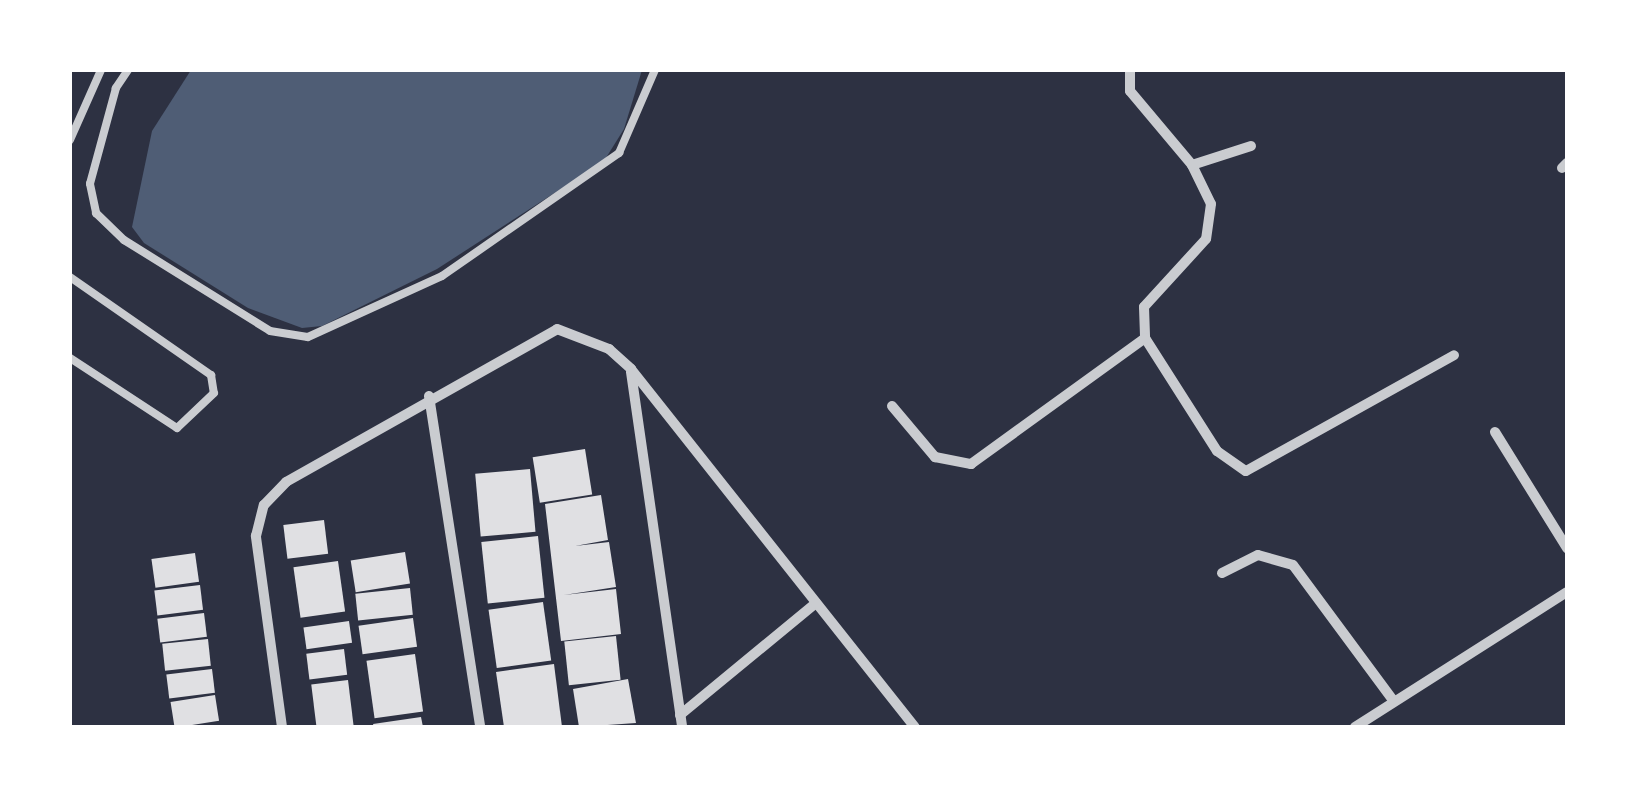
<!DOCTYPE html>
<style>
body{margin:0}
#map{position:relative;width:1637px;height:797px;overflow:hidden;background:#2d3142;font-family:Inter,sans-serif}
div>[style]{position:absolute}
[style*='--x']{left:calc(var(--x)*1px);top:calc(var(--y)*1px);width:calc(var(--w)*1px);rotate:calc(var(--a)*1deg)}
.water>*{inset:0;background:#4f5d75}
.building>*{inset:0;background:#e0e0e3;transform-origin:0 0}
.service>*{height:8px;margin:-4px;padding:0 4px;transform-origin:4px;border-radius:4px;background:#caccd0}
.minor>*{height:10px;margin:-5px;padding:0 5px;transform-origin:5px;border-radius:5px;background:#caccd0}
span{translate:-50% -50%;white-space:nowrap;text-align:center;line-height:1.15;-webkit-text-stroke:10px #fff;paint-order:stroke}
.frame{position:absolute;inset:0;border:72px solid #fff;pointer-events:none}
</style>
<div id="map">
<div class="water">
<div style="clip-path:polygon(191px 70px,642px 70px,624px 129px,604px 161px,437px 269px,322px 326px,302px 328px,248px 308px,144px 243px,132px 227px,152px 131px)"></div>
</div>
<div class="building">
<div style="left:585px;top:449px;width:46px;height:53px;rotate:81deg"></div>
<div style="left:530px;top:469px;width:63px;height:55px;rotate:85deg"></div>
<div style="clip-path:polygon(601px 495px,608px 540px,575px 546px,609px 542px,616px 587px,564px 595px,616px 589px,621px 634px,561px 641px,545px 504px)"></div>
<div style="left:324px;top:520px;width:34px;height:41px;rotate:83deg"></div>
<div style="left:538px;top:536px;width:62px;height:57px;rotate:84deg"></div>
<div style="left:405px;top:552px;width:32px;height:55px;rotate:81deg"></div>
<div style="left:195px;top:553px;width:29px;height:44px;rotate:82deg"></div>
<div style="left:338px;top:561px;width:51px;height:45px;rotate:82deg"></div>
<div style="left:200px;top:585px;width:25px;height:46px;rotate:83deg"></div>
<div style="left:410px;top:588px;width:27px;height:55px;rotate:84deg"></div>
<div style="left:543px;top:602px;width:59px;height:55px;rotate:82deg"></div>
<div style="left:204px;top:613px;width:24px;height:47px;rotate:83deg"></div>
<div style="left:413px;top:618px;width:29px;height:55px;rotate:82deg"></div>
<div style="left:349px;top:621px;width:22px;height:46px;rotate:82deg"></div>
<div style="left:616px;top:636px;width:44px;height:52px;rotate:84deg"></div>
<div style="left:208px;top:639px;width:27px;height:46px;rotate:84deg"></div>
<div style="left:344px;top:649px;width:26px;height:38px;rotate:83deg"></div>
<div style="left:415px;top:654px;width:58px;height:49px;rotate:82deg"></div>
<div style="clip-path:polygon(554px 664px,562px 727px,504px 727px,496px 672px)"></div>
<div style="left:212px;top:669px;width:24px;height:46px;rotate:83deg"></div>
<div style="clip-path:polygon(628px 679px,636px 723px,579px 727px,573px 689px)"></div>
<div style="left:348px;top:680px;width:47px;height:37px;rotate:83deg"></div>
<div style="left:215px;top:695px;width:26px;height:45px;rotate:81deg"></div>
<div style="clip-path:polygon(421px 717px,423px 727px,374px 727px,373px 724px)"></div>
</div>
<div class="service">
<div style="--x:128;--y:70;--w:22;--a:124"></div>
<div style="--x:116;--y:88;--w:99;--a:105.2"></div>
<div style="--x:90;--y:184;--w:30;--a:78"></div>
<div style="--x:96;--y:213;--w:39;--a:44"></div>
<div style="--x:124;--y:240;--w:172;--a:31.9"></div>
<div style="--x:270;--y:331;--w:38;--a:9"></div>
<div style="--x:308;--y:337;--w:147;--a:-24.5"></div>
<div style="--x:442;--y:276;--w:216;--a:-34.8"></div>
<div style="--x:619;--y:153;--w:90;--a:-66.6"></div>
<div style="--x:70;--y:140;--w:77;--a:-66.1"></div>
<div style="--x:70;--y:277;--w:172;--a:34.8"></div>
<div style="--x:211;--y:375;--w:18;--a:81"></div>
<div style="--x:214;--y:393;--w:51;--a:136.6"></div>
<div style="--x:177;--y:428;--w:128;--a:-146.8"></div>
</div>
<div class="minor">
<div style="--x:1130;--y:70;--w:21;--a:90"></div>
<div style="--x:1130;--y:91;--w:97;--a:50"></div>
<div style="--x:1192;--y:165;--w:43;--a:64"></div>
<div style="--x:1211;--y:204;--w:35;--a:98"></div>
<div style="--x:1206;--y:239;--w:92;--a:132.4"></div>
<div style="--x:1144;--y:307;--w:31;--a:88"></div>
<div style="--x:1145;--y:338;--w:134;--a:57.5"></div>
<div style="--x:1217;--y:451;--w:35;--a:35"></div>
<div style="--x:1246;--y:471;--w:238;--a:-29.1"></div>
<div style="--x:1192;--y:165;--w:62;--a:-17.9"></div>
<div style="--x:1562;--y:168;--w:7;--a:-45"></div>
<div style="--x:631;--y:372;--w:359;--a:81.8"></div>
<div style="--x:429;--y:396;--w:335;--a:81.2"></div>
<div style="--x:892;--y:406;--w:67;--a:49.9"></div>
<div style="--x:935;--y:457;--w:37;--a:11"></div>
<div style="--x:971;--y:464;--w:215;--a:-35.9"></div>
<div style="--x:1495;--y:432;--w:137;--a:58.2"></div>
<div style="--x:1222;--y:573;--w:40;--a:-26.6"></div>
<div style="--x:1258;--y:555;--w:36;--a:16"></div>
<div style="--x:1293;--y:565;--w:167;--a:53.5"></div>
<div style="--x:680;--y:715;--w:176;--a:-39.5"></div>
<div style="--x:282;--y:727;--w:193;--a:-97.8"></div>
<div style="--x:256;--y:536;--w:32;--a:-76"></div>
<div style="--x:264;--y:505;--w:32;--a:-46"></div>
<div style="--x:286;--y:482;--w:311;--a:-29.4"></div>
<div style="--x:557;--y:329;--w:56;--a:21"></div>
<div style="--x:609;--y:349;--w:30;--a:42"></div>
<div style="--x:631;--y:369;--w:457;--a:51.6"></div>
<div style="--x:1355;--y:727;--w:251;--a:-32.5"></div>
</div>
<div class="frame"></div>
</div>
